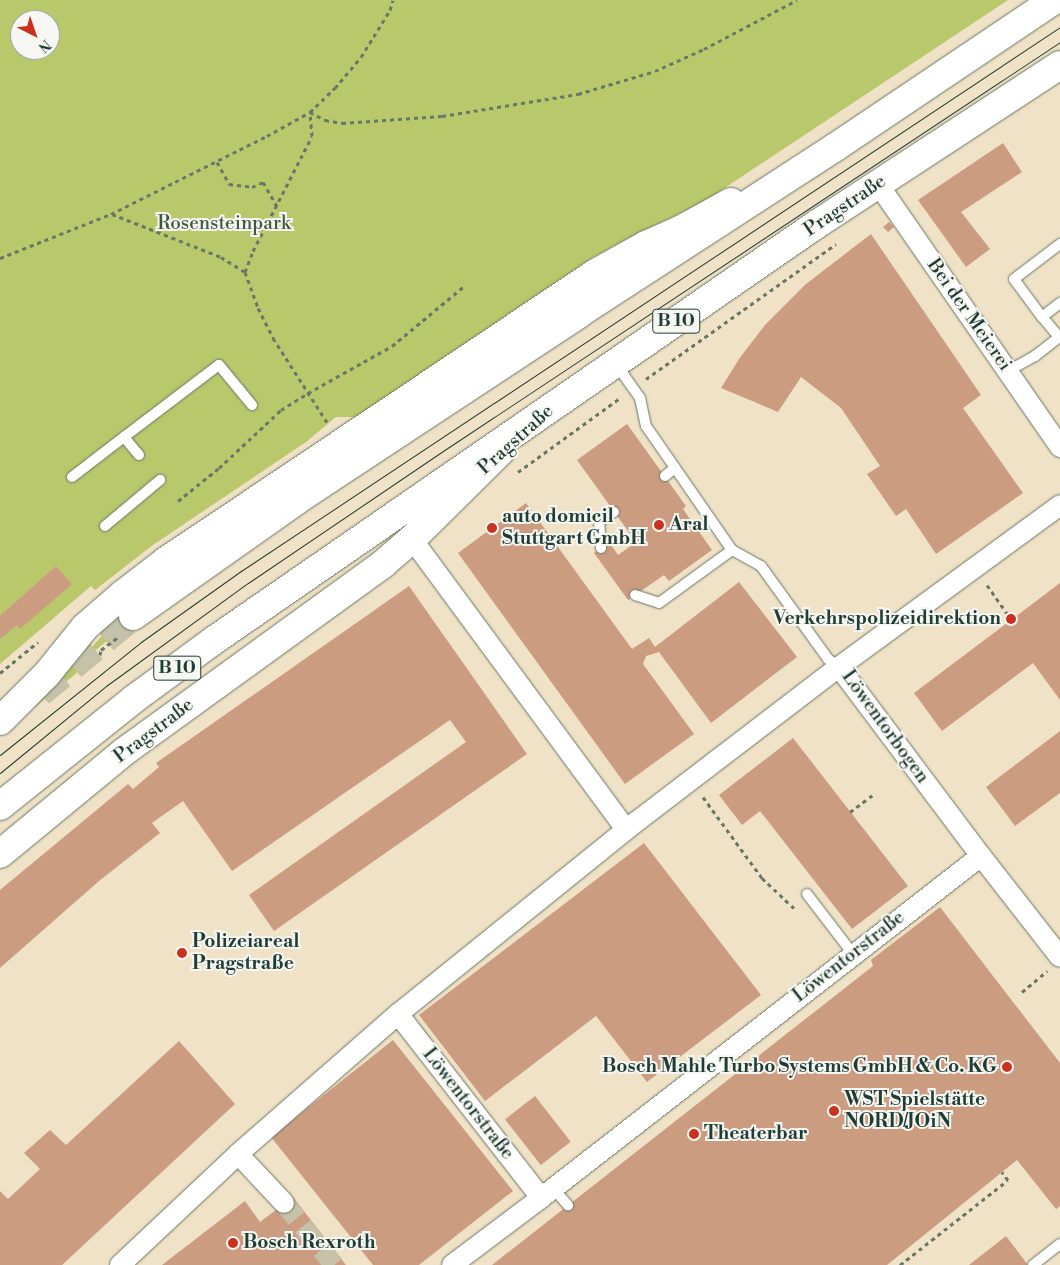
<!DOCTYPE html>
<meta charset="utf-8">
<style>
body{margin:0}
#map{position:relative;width:1060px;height:1265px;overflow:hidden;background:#f0e2c6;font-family:"Libre Bodoni",serif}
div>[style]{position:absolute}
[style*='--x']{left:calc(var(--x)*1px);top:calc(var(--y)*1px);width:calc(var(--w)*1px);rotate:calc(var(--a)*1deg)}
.green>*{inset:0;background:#b9c86b}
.building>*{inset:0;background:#cc9c81;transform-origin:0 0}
.minor-tunnel>*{height:20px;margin-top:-10px;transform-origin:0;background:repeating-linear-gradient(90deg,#c6c1a9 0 20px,transparent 0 30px)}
.primary-tunnel>*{height:28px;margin-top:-14px;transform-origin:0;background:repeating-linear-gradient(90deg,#c6c1a9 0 28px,transparent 0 42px)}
.path>*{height:3px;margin-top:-1.5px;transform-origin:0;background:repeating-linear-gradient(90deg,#687767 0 4px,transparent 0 8px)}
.roads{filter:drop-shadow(0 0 1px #687767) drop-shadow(0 0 1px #687767)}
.service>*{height:10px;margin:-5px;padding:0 5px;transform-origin:5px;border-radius:5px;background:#fff}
.minor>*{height:20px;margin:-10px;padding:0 10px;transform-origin:10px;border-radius:10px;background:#fff}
.secondary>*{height:28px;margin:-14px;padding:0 14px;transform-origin:14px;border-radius:14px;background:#fff}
.primary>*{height:28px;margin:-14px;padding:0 14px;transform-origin:14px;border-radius:14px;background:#fff}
.tram>*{height:1px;margin:-0.5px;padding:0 0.5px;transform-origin:0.5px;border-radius:0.5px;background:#1f3d34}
.dots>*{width:14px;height:14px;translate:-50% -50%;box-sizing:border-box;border:2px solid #f6f6f2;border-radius:50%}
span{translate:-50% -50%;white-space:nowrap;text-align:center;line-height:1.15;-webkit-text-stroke:4px #f6f6f2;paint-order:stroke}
.shield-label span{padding:1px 4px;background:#f6f6f2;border:1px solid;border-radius:4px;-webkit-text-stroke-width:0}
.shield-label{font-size:18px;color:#1f3d34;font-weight:700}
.street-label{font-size:19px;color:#1f3d34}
.park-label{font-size:19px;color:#3e593f}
.poi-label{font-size:19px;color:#1f3d34;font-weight:700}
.left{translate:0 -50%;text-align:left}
.right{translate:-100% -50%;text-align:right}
.north{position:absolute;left:10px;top:10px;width:50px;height:50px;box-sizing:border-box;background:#f6f6f2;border:1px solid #a0aca6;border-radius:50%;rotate:139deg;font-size:14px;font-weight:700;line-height:20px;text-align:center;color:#1f3d34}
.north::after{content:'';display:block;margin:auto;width:18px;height:22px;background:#c8321e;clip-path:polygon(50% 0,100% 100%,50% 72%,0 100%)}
</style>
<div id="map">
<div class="green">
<div style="clip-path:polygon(evenodd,0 0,1008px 0,702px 203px,640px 232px,593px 257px,356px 417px,336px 417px,306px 442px,153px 545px,95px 590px,91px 586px,0 664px,0 0,20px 20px,50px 20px,50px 50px,20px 50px,20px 20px)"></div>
<div style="clip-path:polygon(110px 626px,116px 633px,96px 650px,94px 659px,0 735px,0 728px,68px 659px,82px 659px)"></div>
</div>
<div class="building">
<div style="clip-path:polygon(1003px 143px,1022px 172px,961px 212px,990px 249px,966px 267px,918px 200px)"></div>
<div style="clip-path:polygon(889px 222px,894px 227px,888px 232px,883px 227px)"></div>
<div style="clip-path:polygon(871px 234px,981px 395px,963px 408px,1023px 493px,936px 554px,906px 509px,896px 516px,867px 474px,880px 466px,841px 408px,801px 377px,778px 412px,721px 388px,739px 359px,765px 325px,806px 284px)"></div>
<div style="clip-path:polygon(627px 424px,686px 506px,683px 509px,712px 550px,669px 581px,664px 575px,628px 600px,594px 553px,609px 542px,618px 555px,636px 542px,577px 460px)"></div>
<div style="clip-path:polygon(526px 503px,632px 649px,649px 638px,655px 647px,739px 582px,797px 657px,711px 723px,659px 652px,646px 656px,643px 664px,694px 734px,625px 784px,458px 553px)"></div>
<div style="clip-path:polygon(56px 566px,72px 584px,20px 629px,17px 625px,0 639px,0 616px)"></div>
<div style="clip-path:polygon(1060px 583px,1060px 700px,1033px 663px,942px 731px,914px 693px)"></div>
<div style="clip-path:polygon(409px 586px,527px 754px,274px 931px,249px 895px,466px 742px,450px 720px,232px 871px,183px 801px,152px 823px,160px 833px,99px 881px,0 968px,0 890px,128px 784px,133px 789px,159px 767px,156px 763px)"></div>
<div style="clip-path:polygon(1060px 731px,1060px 793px,1015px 826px,986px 787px)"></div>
<div style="clip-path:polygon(793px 738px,908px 886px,852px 929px,760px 811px,742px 825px,719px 795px)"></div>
<div style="clip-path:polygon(644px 843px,761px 995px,647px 1082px,596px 1016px,485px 1101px,419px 1015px)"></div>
<div style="clip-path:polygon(940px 907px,1060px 1063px,1060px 1206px,1056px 1209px,1017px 1160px,887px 1265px,492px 1265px,873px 966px,871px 960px)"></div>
<div style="clip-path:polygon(393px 1040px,513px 1191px,419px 1265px,373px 1265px,271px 1137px)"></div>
<div style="clip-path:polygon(179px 1041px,235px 1104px,62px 1265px,0 1265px,0 1191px,8px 1199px,40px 1169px,24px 1153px,50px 1130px,66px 1145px)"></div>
<div style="left:535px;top:1096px;width:58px;height:38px;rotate:52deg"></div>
<div style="clip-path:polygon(293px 1197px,346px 1265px,162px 1265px,245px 1201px,260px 1222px)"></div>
<div style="clip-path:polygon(1006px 1236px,1028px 1265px,969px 1265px)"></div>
</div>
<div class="minor-tunnel">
<div style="--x:284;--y:1203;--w:80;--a:51.1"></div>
</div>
<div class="primary-tunnel">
<div style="--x:40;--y:693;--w:121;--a:-39.6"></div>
</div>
<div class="path">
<div style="--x:310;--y:112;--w:17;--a:28"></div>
<div style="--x:325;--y:120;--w:17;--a:10"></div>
<div style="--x:342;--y:123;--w:100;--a:-4"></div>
<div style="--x:442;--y:116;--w:138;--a:-9.2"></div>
<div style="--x:578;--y:94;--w:80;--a:-16.6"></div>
<div style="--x:655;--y:71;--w:54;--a:-24.2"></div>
<div style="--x:704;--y:49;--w:105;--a:-27.8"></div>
<div style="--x:217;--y:162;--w:25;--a:61"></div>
<div style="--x:229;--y:184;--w:23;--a:7"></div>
<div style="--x:252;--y:187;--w:12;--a:-24"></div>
<div style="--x:263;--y:182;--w:28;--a:60"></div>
<div style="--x:112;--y:214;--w:117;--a:21.5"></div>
<div style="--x:221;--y:257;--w:28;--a:32"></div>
<div style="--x:245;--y:272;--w:22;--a:-69"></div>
<div style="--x:253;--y:251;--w:129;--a:-62.8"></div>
<div style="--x:312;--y:136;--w:24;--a:-95"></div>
<div style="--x:0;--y:258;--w:119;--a:-21.6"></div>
<div style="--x:111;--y:214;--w:174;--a:-26.6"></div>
<div style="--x:267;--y:136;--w:49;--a:-29.2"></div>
<div style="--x:310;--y:112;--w:35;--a:-44"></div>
<div style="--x:335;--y:88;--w:40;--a:-50"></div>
<div style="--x:361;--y:57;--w:55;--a:-58.3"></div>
<div style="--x:390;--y:10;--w:10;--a:-73"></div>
<div style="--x:245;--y:272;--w:38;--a:70"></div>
<div style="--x:258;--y:308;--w:34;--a:63"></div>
<div style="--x:273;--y:338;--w:100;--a:57.3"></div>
<div style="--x:646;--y:379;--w:233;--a:-35.4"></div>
<div style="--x:518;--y:472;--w:126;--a:-36"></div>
<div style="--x:178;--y:501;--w:53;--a:-38.8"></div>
<div style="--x:219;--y:468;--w:85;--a:-43.1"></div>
<div style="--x:281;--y:410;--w:32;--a:-32"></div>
<div style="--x:308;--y:393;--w:96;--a:-29.2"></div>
<div style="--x:392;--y:346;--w:92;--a:-39.7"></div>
<div style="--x:987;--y:585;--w:42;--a:54.8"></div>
<div style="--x:100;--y:655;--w:5;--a:-79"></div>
<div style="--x:101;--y:650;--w:21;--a:-37"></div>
<div style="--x:0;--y:673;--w:49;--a:-39.2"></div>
<div style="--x:703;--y:797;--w:100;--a:53.9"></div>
<div style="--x:762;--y:878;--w:48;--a:43.3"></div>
<div style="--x:850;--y:812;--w:30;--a:-37"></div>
<div style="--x:1022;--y:992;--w:33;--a:-40"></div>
<div style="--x:900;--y:1265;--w:137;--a:-38.2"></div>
<div style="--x:1008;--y:1180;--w:10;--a:-127"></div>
</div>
<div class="roads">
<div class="service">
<div style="--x:1042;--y:317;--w:47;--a:-126.4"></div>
<div style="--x:1014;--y:279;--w:58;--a:-37.3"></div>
<div style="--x:616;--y:364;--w:42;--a:54.8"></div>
<div style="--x:640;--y:398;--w:29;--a:78"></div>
<div style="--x:646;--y:426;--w:151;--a:55.3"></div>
<div style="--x:732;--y:550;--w:33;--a:29"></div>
<div style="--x:761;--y:566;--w:115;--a:54.2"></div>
<div style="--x:828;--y:659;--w:14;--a:36"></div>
<div style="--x:1008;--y:371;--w:31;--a:-29"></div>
<div style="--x:1035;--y:356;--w:31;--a:-38"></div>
<div style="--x:1059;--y:337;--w:26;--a:-130"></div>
<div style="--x:1042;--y:317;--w:23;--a:-38"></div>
<div style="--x:139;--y:455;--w:23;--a:-130"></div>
<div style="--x:124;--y:437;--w:119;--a:-37.2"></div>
<div style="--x:219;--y:365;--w:52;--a:50.5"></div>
<div style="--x:665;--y:476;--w:13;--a:-39"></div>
<div style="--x:72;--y:477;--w:66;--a:-37.6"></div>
<div style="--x:105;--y:526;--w:72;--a:-39.9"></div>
<div style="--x:601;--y:548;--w:26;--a:-94"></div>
<div style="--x:599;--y:522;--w:18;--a:-34"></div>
<div style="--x:635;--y:595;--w:25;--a:18"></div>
<div style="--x:659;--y:603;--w:90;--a:-36"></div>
<div style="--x:807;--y:894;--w:76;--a:52.5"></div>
<div style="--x:553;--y:1188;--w:23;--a:49"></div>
<div style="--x:1033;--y:1265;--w:34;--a:-38"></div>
</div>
<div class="minor">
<div style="--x:878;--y:184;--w:320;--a:55.3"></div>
<div style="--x:412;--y:539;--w:360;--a:53.6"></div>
<div style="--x:839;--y:667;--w:236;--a:53.1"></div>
<div style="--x:981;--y:856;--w:128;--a:52"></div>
<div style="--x:398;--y:1014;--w:233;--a:52.1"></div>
<div style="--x:541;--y:1198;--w:557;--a:-37.86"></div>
<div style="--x:238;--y:1154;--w:67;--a:46.8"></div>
<div style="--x:120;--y:1265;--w:162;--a:-43.2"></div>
<div style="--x:238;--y:1154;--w:213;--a:-41.2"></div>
<div style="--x:398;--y:1014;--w:306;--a:-38.9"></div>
<div style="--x:636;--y:822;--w:255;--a:-37.4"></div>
<div style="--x:839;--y:667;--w:274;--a:-36.2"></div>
<div style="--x:452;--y:1265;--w:111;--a:-37"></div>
</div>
<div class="secondary">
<div style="--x:0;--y:721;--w:66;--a:-45"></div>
<div style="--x:47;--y:674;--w:60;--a:-51"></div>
<div style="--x:85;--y:627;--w:50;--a:-41"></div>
<div style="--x:123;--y:594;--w:54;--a:-37.5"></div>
<div style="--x:166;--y:561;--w:515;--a:-33.84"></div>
<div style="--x:594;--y:274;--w:60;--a:-29.1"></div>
<div style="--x:646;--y:245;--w:37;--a:-24"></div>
<div style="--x:680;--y:230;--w:58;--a:-28.8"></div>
<div style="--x:0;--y:854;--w:162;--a:-39.5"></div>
<div style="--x:125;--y:751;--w:319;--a:-35.9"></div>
<div style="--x:383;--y:564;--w:38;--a:-41"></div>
<div style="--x:412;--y:539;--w:125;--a:-44.7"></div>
</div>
<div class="primary">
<div style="--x:133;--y:616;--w:212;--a:-35.2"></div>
<div style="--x:306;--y:494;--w:328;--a:-33.4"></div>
<div style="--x:580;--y:313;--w:303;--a:-33"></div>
<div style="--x:834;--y:148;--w:265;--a:-33.9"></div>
<div style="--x:0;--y:806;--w:171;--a:-38.6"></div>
<div style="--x:134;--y:699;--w:98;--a:-36.3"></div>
<div style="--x:213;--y:641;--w:734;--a:-34.62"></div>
<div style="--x:817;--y:224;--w:290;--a:-33.2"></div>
</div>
</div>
<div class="tram">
<div style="--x:0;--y:755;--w:181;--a:-38.7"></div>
<div style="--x:141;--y:642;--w:123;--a:-35.4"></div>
<div style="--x:241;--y:571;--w:983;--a:-33.59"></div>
<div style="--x:0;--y:773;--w:137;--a:-39.4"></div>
<div style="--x:106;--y:686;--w:175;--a:-36"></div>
<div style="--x:248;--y:583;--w:239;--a:-34.1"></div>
<div style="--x:446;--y:449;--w:737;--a:-33.54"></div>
</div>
<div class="dots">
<div style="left:659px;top:525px;background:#c8321e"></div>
<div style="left:492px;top:528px;background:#c8321e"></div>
<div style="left:1011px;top:619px;background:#c8321e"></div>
<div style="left:182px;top:953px;background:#c8321e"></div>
<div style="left:1007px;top:1067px;background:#c8321e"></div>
<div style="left:834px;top:1111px;background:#c8321e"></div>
<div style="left:694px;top:1134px;background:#c8321e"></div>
<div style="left:233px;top:1243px;background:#c8321e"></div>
</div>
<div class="shield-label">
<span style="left:676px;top:321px">B 10</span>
<span style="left:177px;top:668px">B 10</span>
</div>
<div class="street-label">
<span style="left:845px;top:206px;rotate:-34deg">Pragstraße</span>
<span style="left:969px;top:315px;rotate:55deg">Bei der Meierei</span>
<span style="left:516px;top:440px;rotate:-42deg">Pragstraße</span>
<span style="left:885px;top:727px;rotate:54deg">Löwentorbogen</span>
<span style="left:154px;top:731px;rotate:-37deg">Pragstraße</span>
<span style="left:849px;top:957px;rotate:-38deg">Löwentorstraße</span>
<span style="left:468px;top:1104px;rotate:52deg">Löwentorstraße</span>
</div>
<div class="park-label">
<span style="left:224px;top:224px">Rosensteinpark</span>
</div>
<div class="poi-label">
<span class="left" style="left:502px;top:528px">auto domicil<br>Stuttgart GmbH</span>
<span class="left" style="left:669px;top:525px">Aral</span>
<span class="right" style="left:1001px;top:619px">Verkehrspolizeidirektion</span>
<span class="left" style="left:192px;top:953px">Polizeiareal<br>Pragstraße</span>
<span class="right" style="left:997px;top:1067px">Bosch Mahle Turbo Systems GmbH &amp; Co. KG</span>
<span class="left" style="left:844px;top:1111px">WST Spielstätte<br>NORD/JOiN</span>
<span class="left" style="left:704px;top:1134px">Theaterbar</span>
<span class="left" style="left:243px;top:1243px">Bosch Rexroth</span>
</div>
<div class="north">N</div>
</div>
